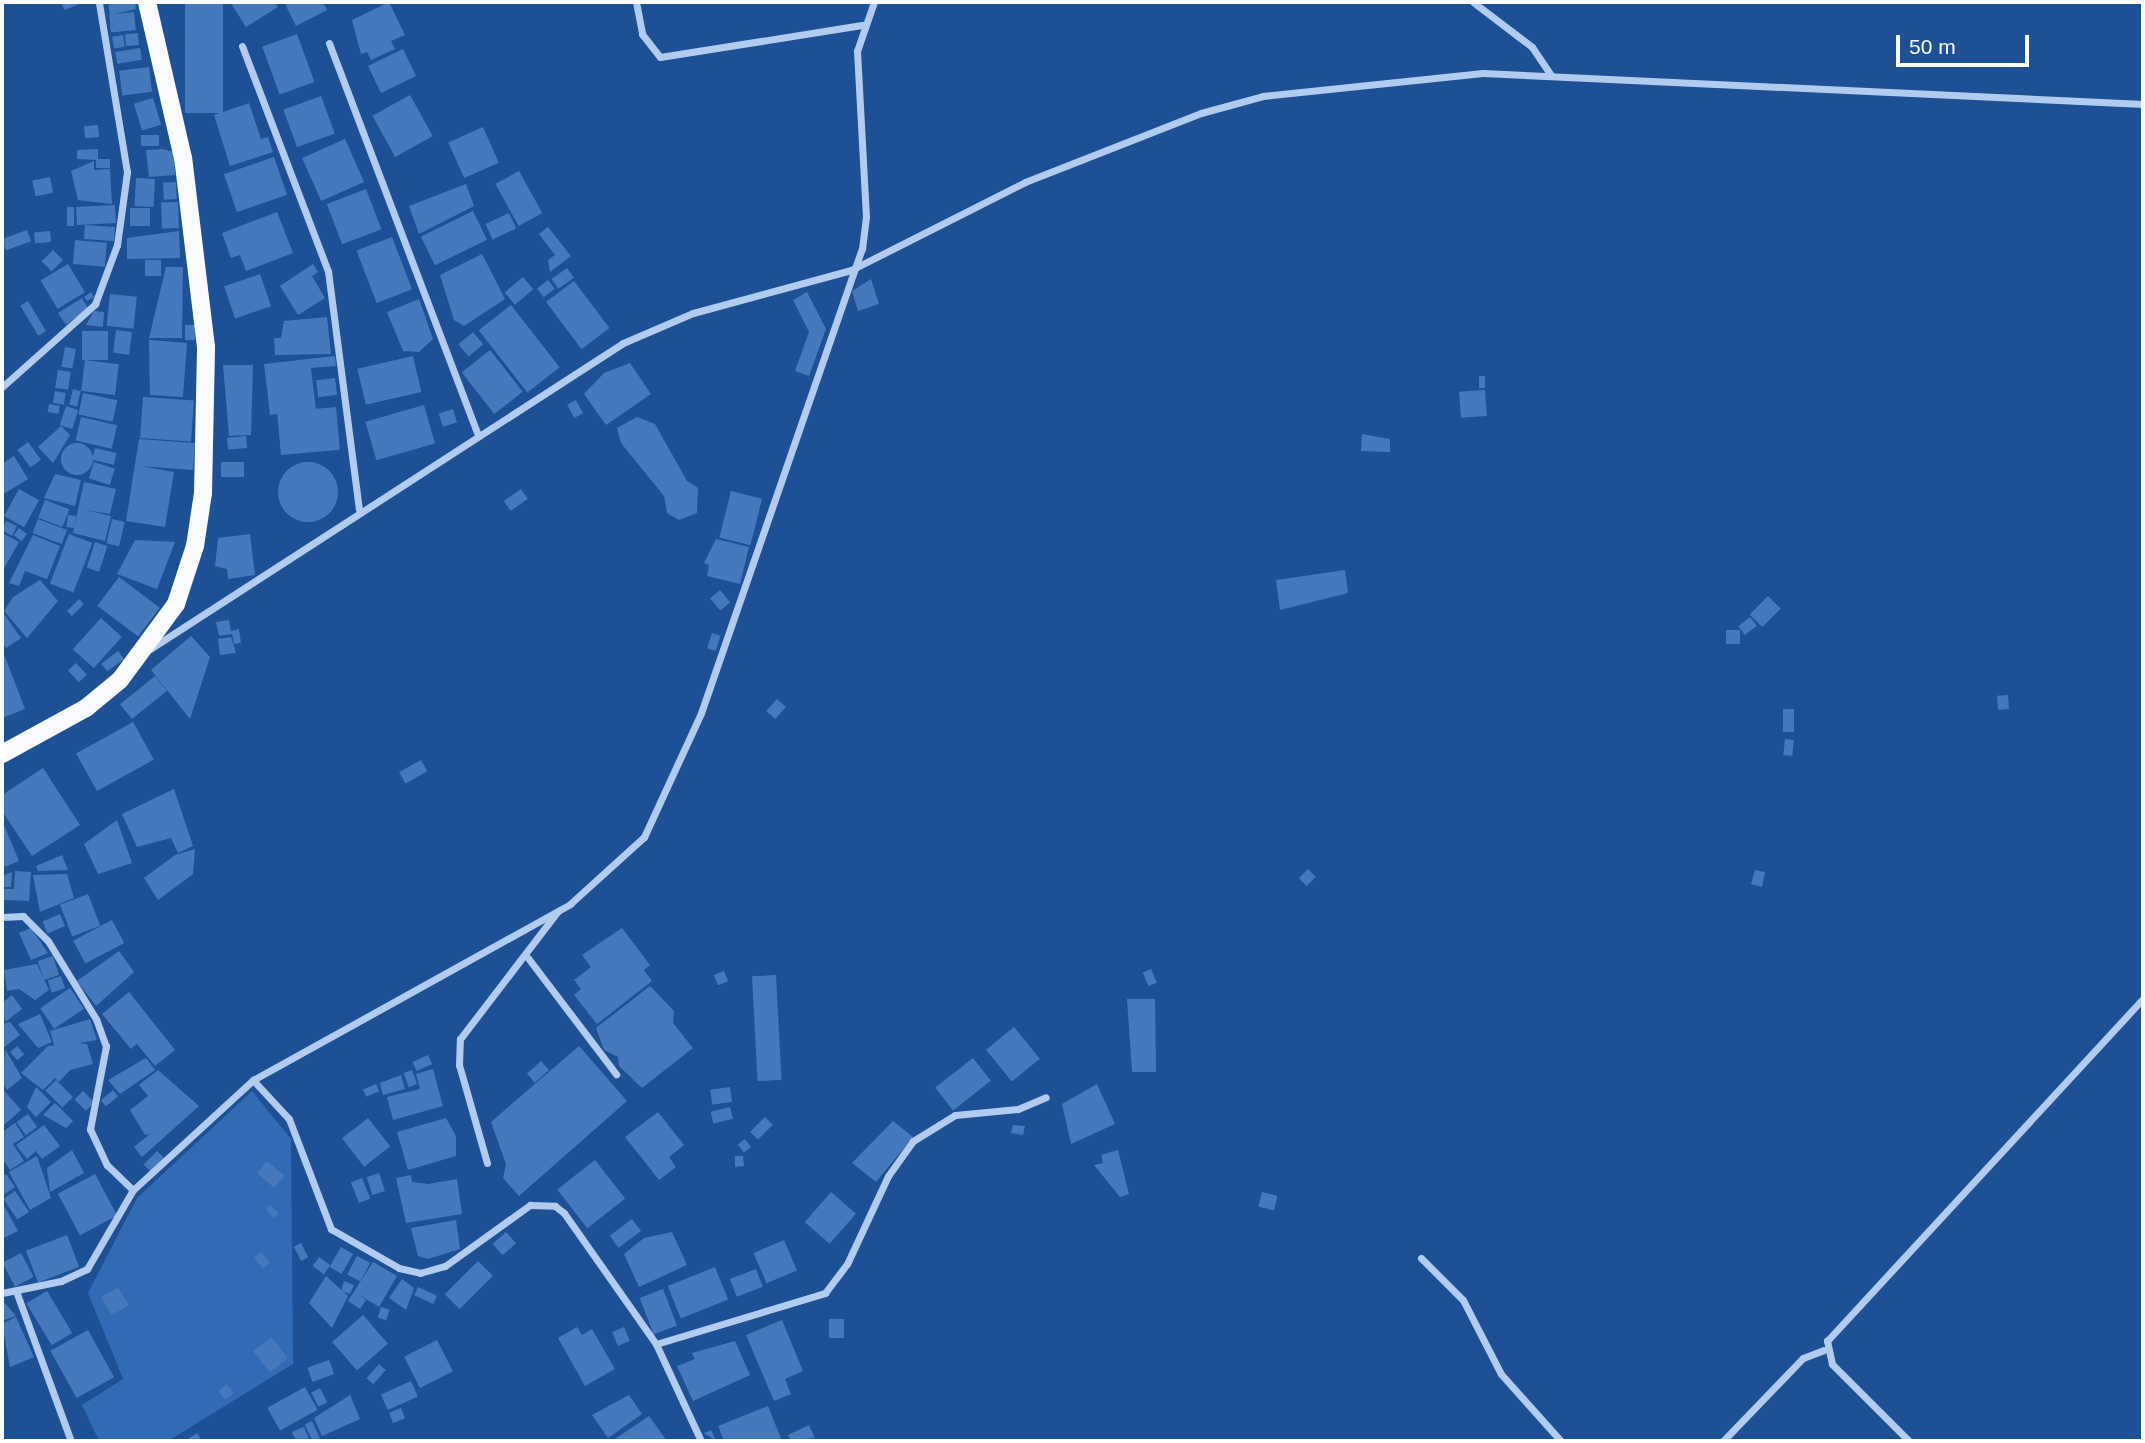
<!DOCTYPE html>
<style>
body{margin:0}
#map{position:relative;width:2145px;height:1443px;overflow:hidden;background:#1d5095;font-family:Arial,sans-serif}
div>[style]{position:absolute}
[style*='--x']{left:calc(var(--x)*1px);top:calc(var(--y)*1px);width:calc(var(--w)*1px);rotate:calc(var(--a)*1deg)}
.green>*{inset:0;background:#326ab3}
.building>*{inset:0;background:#4679bc;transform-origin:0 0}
.round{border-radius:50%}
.minor>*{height:7px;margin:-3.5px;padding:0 3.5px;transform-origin:3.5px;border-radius:3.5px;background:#b1ccef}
.primary>*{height:18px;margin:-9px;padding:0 9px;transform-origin:9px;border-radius:9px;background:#f9fbff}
span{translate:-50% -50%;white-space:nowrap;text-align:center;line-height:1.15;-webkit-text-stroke:5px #1d5095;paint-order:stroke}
.frame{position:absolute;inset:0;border:4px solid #fff;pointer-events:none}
.scale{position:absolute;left:1896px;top:35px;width:133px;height:32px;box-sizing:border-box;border:4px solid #fff;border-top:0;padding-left:9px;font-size:21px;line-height:24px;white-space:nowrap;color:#fff;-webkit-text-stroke:5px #1d5095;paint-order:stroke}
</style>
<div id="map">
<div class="green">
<div style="clip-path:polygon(252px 1091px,291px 1139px,293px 1364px,168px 1441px,99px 1441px,82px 1405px,123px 1379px,88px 1293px,137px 1198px)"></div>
</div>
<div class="building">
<div style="clip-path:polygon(60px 2px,84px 2px,65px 10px)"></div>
<div style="clip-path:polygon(108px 2px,135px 2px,136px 9px,110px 15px)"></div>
<div style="left:185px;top:2px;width:38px;height:111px"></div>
<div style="clip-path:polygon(230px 2px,275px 2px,278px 7px,246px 27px)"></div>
<div style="clip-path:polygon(284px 2px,323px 2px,327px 10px,296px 26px)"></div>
<div style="clip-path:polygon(389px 2px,405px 35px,391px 41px,395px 49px,371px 60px,367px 52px,361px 54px,352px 20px)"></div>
<div style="left:134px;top:12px;width:18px;height:25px;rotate:84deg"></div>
<div style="left:138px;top:33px;width:12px;height:13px;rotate:85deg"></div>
<div style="left:297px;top:34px;width:51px;height:37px;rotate:70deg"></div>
<div style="left:123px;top:35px;width:12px;height:11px;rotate:81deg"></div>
<div style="left:140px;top:48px;width:12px;height:25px;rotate:81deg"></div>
<div style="left:403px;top:49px;width:30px;height:39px;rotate:64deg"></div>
<div style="left:149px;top:67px;width:25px;height:30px;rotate:83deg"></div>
<div style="left:410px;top:95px;width:47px;height:43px;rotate:61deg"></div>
<div style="left:321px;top:96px;width:40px;height:40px;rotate:70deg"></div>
<div style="left:153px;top:98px;width:28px;height:20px;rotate:73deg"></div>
<div style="clip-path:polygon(249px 103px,261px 139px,268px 137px,273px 152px,230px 166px,214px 115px)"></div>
<div style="left:98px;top:125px;width:12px;height:14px;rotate:85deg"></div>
<div style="left:483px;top:127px;width:39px;height:38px;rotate:66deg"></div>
<div style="left:159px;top:135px;width:11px;height:18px;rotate:90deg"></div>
<div style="left:345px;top:139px;width:47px;height:47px;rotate:66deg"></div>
<div style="clip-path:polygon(98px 149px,98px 160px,77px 159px,77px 150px)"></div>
<div style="clip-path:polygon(162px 149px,174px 152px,175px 175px,149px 177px,146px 150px)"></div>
<div style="left:274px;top:157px;width:40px;height:53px;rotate:71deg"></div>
<div style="left:110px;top:159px;width:9px;height:14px;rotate:90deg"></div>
<div style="clip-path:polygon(94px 161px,94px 170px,110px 169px,112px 204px,78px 200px,71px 171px)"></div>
<div style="left:519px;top:171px;width:48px;height:27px;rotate:61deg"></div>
<div style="left:50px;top:177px;width:16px;height:18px;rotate:79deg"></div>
<div style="left:136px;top:178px;width:19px;height:28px;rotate:3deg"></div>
<div style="left:176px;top:182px;width:17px;height:13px;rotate:87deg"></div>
<div style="clip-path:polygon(466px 184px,474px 206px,419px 234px,409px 206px)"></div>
<div style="left:366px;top:189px;width:43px;height:42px;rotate:69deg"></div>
<div style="left:178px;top:202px;width:26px;height:17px;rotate:88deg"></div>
<div style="left:115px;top:205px;width:18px;height:39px;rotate:87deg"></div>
<div style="left:67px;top:207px;width:7px;height:19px"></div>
<div style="left:130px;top:208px;width:20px;height:18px"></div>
<div style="left:473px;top:211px;width:32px;height:58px;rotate:64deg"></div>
<div style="clip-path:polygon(277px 212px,293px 253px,246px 271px,240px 255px,231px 258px,222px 233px)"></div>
<div style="left:509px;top:213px;width:17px;height:26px;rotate:65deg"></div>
<div style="left:85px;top:225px;width:30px;height:14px;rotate:4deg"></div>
<div style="clip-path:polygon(548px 227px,571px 256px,550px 272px,548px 260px,555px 255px,539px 234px)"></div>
<div style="left:27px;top:230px;width:12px;height:27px;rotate:70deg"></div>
<div style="left:50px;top:231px;width:11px;height:16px;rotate:85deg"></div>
<div style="clip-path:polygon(179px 231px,180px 258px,127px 259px,127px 238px)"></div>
<div style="left:392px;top:237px;width:56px;height:38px;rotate:69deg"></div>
<div style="left:75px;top:240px;width:32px;height:24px;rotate:5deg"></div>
<div style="left:53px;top:250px;width:14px;height:16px;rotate:45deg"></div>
<div style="clip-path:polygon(482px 254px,505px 299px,464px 326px,454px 320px,440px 275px)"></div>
<div style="left:145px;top:260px;width:16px;height:16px"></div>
<div style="left:68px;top:264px;width:33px;height:32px;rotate:59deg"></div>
<div style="clip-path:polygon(313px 264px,318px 272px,312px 276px,325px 298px,298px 315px,280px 286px)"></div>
<div style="clip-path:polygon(166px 267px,183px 267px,182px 338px,149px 338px)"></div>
<div style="left:567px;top:268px;width:12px;height:19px;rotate:55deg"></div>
<div style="left:260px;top:274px;width:34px;height:38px;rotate:71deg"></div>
<div style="left:523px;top:277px;width:16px;height:24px;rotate:50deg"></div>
<div style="clip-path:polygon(871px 279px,879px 304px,858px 311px,852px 291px)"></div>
<div style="left:548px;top:280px;width:11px;height:14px;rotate:52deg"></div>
<div style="left:574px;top:281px;width:59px;height:35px;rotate:53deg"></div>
<div style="clip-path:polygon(91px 292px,94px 297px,87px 301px,84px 297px)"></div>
<div style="clip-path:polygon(807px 292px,826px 329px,809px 376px,795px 371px,809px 332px,793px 300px)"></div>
<div style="left:110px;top:294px;width:27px;height:32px;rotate:6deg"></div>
<div style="clip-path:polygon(82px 298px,88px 308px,66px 325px,58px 313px)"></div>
<div style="clip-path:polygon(419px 299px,433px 339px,419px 352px,403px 351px,387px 312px)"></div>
<div style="left:28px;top:301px;width:35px;height:9px;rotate:59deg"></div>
<div style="left:511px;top:305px;width:79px;height:41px;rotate:52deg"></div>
<div style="clip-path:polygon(94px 311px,104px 312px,103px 327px,86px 325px)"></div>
<div style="clip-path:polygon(327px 317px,331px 354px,275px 355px,274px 338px,281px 338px,284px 321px)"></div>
<div style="left:185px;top:325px;width:10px;height:15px"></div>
<div style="left:116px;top:330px;width:16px;height:23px;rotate:7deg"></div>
<div style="left:82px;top:331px;width:26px;height:29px"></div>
<div style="left:473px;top:332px;width:16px;height:19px;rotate:50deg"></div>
<div style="clip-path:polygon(149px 340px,187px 343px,183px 397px,150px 395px)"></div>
<div style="left:65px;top:347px;width:11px;height:20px;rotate:10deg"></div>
<div style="left:490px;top:350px;width:53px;height:36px;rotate:52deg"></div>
<div style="clip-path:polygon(335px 356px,336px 366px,311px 368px,316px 410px,270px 415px,264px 364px)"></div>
<div style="left:413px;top:356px;width:37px;height:57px;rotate:77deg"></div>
<div style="left:85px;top:360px;width:34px;height:31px;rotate:7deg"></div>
<div style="clip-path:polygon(630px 363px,651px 394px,606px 425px,584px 394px,604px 373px)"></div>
<div style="clip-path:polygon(223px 365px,253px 365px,251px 435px,229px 436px)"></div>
<div style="left:58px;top:370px;width:13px;height:18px;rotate:9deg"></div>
<div style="left:1479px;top:376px;width:6px;height:12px"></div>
<div style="left:335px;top:378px;width:17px;height:19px;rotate:83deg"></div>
<div style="left:73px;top:389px;width:8px;height:16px;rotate:14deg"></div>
<div style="left:1485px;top:390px;width:26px;height:26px;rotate:86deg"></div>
<div style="left:55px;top:391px;width:11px;height:12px;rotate:10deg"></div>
<div style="left:83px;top:393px;width:35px;height:22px;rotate:12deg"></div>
<div style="left:143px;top:397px;width:51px;height:41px;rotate:4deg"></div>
<div style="left:576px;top:400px;width:15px;height:10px;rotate:62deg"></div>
<div style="left:49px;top:404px;width:11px;height:8px;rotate:10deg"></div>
<div style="left:424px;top:405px;width:40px;height:61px;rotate:74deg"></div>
<div style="left:66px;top:406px;width:13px;height:20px;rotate:18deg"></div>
<div style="left:336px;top:407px;width:43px;height:59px;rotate:85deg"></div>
<div style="left:453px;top:409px;width:14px;height:15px;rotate:73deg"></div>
<div style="left:81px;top:417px;width:37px;height:24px;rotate:13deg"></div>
<div style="clip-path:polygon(637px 417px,655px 424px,687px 481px,698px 488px,697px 513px,679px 520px,667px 513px,664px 496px,621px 443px,617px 428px)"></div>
<div style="clip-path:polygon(61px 426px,70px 435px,53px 463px,38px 447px)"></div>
<div style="clip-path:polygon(1362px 434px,1390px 439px,1390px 452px,1361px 451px)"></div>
<div style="left:246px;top:436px;width:12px;height:19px;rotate:85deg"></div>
<div style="clip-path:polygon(139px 439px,195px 443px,193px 470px,140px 466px,174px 472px,165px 527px,126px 521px)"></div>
<div style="left:28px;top:442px;width:22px;height:13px;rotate:54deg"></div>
<div class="round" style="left:61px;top:443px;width:32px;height:32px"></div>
<div style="left:95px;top:448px;width:22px;height:12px;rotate:13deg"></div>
<div style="clip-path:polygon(14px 456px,28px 479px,2px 495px,2px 464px)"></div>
<div class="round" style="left:278px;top:462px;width:60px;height:60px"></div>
<div style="left:94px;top:462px;width:22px;height:17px;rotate:18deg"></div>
<div style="left:244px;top:462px;width:15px;height:23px;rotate:90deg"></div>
<div style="clip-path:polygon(55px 474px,81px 480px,75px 506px,44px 498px)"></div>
<div style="clip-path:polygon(84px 482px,116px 489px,110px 514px,85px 510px,111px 516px,105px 541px,73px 533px)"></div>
<div style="left:19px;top:489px;width:23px;height:31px;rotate:29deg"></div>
<div style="left:521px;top:489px;width:12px;height:21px;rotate:55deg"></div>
<div style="left:731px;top:491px;width:32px;height:48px;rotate:14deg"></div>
<div style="left:45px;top:500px;width:26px;height:19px;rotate:21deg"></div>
<div style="left:68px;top:515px;width:8px;height:12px;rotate:7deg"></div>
<div style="left:38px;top:519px;width:31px;height:15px;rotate:21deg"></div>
<div style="left:112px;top:519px;width:13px;height:25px;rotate:13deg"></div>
<div style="clip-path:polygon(6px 521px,17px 526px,12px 536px,2px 530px)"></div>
<div style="left:19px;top:528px;width:10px;height:9px;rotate:37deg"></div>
<div style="clip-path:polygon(2px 533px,19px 542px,2px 572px)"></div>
<div style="left:69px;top:534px;width:25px;height:53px;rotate:21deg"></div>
<div style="clip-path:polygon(250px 534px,255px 575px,228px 579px,227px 569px,215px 566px,218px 538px)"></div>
<div style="clip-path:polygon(33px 535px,60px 546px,47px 579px,25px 571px,19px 586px,9px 583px)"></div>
<div style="clip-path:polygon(716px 539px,749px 547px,740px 584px,707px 576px,709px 565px,704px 563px)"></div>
<div style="clip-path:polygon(135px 540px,175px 542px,157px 589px,117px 574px)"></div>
<div style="left:95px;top:542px;width:13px;height:27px;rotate:18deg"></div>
<div style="clip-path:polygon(1345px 570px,1348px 593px,1280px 610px,1276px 580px)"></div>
<div style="left:119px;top:577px;width:51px;height:36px;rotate:37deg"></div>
<div style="clip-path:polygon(40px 580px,58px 601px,27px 638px,4px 611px,13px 597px)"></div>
<div style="left:720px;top:590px;width:16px;height:13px;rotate:50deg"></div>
<div style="left:1768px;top:596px;width:18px;height:26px;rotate:45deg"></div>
<div style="left:79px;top:599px;width:7px;height:17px;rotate:45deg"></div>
<div style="clip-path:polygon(2px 611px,21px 638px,6px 648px,2px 642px)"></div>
<div style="left:1750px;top:617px;width:11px;height:15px;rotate:52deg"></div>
<div style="left:101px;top:618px;width:28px;height:42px;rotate:42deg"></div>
<div style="clip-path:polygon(229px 620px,231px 631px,239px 629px,241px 643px,234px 644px,232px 634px,219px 636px,216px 622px)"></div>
<div style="left:1726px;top:630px;width:14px;height:14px"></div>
<div style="left:712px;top:633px;width:9px;height:16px;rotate:18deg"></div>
<div style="clip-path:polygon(191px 636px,210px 657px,190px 719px,151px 670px)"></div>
<div style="clip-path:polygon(231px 637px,236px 653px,220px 655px,218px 639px)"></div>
<div style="clip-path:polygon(2px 649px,25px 709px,2px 718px)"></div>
<div style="left:118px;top:651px;width:10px;height:21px;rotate:53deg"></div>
<div style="left:76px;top:663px;width:16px;height:11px;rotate:47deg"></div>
<div style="left:155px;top:676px;width:19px;height:45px;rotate:51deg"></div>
<div style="left:2008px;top:695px;width:14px;height:11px;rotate:86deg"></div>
<div style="left:777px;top:699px;width:12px;height:16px;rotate:42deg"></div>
<div style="left:1783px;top:709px;width:11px;height:23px"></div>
<div style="left:133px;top:722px;width:43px;height:65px;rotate:61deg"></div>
<div style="left:1785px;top:739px;width:9px;height:16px;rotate:6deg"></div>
<div style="left:421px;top:760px;width:13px;height:25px;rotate:61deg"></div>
<div style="clip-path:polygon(43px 768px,80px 825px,32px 856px,2px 811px,2px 795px)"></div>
<div style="clip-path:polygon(174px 789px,193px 846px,178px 853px,171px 838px,137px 847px,122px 814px)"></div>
<div style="clip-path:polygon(2px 820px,19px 861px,2px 868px)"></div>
<div style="clip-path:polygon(117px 820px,132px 863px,98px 874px,84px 844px)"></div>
<div style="clip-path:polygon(195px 849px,193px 874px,158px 900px,144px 878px,175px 855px)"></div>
<div style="clip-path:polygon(62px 855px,68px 870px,38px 871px,36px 866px)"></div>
<div style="left:1308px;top:869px;width:11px;height:13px;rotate:45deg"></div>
<div style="clip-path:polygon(1755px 870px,1765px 872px,1762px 887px,1751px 884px)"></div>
<div style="clip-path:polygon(15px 871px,31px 872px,29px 901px,2px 900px,2px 889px,14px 889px)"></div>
<div style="clip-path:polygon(12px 872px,11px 887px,2px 887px,2px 876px)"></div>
<div style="clip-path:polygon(67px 874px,74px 898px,40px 912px,33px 875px)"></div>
<div style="left:88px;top:894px;width:34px;height:30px;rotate:69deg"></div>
<div style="left:60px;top:914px;width:13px;height:19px;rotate:67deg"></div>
<div style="left:112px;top:920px;width:26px;height:44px;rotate:62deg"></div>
<div style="clip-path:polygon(31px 928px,48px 953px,31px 960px,19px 933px)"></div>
<div style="clip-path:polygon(622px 928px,650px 965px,644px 970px,652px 981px,597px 1024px,574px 995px,581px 989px,574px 980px,591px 967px,582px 955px)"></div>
<div style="clip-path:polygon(119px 951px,134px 972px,96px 1006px,77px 981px)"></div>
<div style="left:53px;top:956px;width:20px;height:16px;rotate:72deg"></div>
<div style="clip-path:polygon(37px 964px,49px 990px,35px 1000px,19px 989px,7px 991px,4px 970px)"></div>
<div style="left:1151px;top:969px;width:15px;height:9px;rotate:67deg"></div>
<div style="left:724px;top:971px;width:11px;height:11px;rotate:68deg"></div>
<div style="left:776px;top:975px;width:105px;height:24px;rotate:87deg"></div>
<div style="left:61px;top:976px;width:13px;height:14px;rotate:72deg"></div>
<div style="clip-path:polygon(650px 986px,674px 1011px,673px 1023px,693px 1048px,642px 1088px,619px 1066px,618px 1057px,604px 1050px,596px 1028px)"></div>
<div style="left:70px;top:988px;width:25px;height:36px;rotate:56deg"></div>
<div style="clip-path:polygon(129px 992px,175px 1050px,155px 1066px,137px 1044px,131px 1049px,102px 1014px)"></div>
<div style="clip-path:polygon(12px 995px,22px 1009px,5px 1022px,2px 1003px)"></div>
<div style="clip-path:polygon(1127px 999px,1155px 999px,1156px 1072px,1132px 1072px)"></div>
<div style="clip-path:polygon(40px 1014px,52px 1042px,38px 1048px,18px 1024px)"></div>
<div style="clip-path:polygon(90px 1019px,97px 1040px,55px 1047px,50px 1031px)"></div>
<div style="clip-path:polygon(10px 1022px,20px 1035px,2px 1049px,2px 1024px)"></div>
<div style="left:1014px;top:1027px;width:41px;height:36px;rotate:51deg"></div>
<div style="clip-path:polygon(76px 1043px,87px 1044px,93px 1064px,70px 1070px,59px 1082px,55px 1078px,43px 1090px,21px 1073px,48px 1046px)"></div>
<div style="left:17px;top:1046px;width:11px;height:9px;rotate:49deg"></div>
<div style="clip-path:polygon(579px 1046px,627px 1101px,519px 1196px,503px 1178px,506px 1164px,491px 1122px)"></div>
<div style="clip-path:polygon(5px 1049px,22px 1078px,7px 1090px,2px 1083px)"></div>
<div style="left:428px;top:1055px;width:10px;height:17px;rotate:66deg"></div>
<div style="clip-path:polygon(146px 1058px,155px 1070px,120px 1094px,108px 1080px)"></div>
<div style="left:973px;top:1058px;width:29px;height:48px;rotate:52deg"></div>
<div style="left:541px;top:1061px;width:12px;height:19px;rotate:48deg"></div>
<div style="clip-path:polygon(433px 1069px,443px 1106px,393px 1120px,387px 1097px,420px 1089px,416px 1074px)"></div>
<div style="clip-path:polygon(158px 1070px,199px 1106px,142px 1157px,134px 1147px,150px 1134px,145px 1135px,130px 1110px,148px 1096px,139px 1085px)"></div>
<div style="left:412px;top:1070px;width:15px;height:9px;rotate:70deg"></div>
<div style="clip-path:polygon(401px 1075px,405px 1089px,383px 1095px,380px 1083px)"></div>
<div style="left:56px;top:1080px;width:24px;height:15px;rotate:45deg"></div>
<div style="left:376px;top:1084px;width:8px;height:14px;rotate:67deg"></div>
<div style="clip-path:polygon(1097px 1084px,1115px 1124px,1071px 1144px,1062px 1104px)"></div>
<div style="clip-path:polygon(36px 1087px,51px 1102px,36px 1117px,27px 1107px)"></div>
<div style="left:730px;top:1087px;width:15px;height:20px;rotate:82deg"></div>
<div style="clip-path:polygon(2px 1088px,21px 1110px,3px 1126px,2px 1124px)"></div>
<div style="left:113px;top:1090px;width:8px;height:16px;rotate:50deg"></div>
<div style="left:83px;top:1091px;width:16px;height:12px;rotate:45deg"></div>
<div style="clip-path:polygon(55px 1103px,73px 1121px,66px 1128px,43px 1115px)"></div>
<div style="left:730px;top:1107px;width:12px;height:20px;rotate:76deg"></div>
<div style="clip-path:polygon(658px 1112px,684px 1145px,669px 1157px,676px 1167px,659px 1180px,625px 1137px)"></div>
<div style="left:28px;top:1114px;width:16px;height:14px;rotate:55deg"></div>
<div style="left:765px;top:1117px;width:11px;height:21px;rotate:45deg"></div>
<div style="left:368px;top:1118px;width:36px;height:33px;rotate:52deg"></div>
<div style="clip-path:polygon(446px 1118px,456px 1136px,456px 1156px,408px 1170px,397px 1132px)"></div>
<div style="clip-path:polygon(893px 1121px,913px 1137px,876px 1182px,852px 1163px)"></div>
<div style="clip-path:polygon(15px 1123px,24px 1137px,13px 1144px,24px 1161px,10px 1170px,2px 1158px,2px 1132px)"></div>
<div style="clip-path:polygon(44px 1125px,60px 1146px,42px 1159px,36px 1151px,27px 1159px,16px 1145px)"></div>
<div style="clip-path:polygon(1013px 1125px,1025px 1126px,1023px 1135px,1011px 1133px)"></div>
<div style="left:745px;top:1139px;width:10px;height:9px;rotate:53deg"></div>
<div style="clip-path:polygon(72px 1150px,84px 1173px,50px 1192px,47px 1168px)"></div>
<div style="clip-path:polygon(1118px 1150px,1129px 1194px,1120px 1197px,1094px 1165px,1103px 1163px,1101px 1155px)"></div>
<div style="left:157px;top:1151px;width:10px;height:19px;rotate:45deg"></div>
<div style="clip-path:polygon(37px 1156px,51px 1198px,30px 1210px,9px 1172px)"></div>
<div style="clip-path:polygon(735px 1156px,743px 1156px,744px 1166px,735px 1167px)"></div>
<div style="left:595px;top:1160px;width:49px;height:48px;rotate:52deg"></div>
<div style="left:267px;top:1161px;width:23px;height:16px;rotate:40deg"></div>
<div style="left:379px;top:1173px;width:19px;height:13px;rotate:72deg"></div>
<div style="clip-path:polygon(6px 1174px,15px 1187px,2px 1196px,2px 1177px)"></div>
<div style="left:95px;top:1174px;width:47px;height:42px;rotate:62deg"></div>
<div style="clip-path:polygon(411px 1175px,412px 1182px,428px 1184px,457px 1179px,462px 1214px,406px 1223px,396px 1178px)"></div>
<div style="left:362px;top:1178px;width:22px;height:12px;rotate:68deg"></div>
<div style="left:15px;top:1191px;width:25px;height:14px;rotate:56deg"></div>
<div style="left:831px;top:1192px;width:33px;height:40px;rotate:41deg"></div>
<div style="left:1262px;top:1192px;width:16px;height:15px;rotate:14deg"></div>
<div style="clip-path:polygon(2px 1202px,18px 1231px,2px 1239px)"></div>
<div style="clip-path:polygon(271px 1205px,279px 1214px,273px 1218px,266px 1209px)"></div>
<div style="left:632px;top:1219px;width:15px;height:28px;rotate:53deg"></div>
<div style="clip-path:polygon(456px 1220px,460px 1249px,428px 1259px,418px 1256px,411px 1228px)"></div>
<div style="left:506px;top:1232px;width:15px;height:18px;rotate:48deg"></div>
<div style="clip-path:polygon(672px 1232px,687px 1265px,639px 1287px,624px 1254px,644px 1238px)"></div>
<div style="left:67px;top:1235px;width:34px;height:44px;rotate:69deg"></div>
<div style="left:784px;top:1240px;width:33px;height:33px;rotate:67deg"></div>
<div style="left:301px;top:1243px;width:16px;height:8px;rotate:63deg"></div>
<div style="left:341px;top:1247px;width:14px;height:23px;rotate:30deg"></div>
<div style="left:261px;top:1252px;width:14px;height:9px;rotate:51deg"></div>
<div style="left:21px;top:1253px;width:27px;height:21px;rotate:62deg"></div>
<div style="left:357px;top:1256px;width:15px;height:21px;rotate:28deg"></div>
<div style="left:319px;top:1257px;width:14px;height:11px;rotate:36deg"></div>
<div style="left:478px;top:1261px;width:21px;height:47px;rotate:45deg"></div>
<div style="clip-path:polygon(373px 1262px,397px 1276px,379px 1307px,358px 1294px,366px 1300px,360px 1309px,348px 1301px)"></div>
<div style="left:715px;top:1267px;width:35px;height:51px;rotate:68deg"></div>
<div style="left:756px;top:1269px;width:19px;height:28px;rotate:69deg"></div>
<div style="clip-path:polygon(326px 1276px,348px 1296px,332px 1328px,309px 1303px)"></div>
<div style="clip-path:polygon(402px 1279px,414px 1288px,406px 1310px,389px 1298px)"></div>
<div style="clip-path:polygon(344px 1281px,354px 1285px,350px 1294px,341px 1291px)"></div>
<div style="left:118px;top:1287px;width:21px;height:20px;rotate:59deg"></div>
<div style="left:418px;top:1287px;width:21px;height:9px;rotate:25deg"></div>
<div style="left:663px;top:1289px;width:39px;height:25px;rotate:69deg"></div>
<div style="left:47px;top:1291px;width:49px;height:24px;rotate:59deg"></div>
<div style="clip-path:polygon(4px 1302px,16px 1316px,2px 1321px,2px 1303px)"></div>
<div style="left:381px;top:1307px;width:9px;height:11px;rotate:18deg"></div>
<div style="left:363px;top:1315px;width:38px;height:41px;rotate:49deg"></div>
<div style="clip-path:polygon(16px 1317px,34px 1357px,10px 1367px,2px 1324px)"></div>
<div style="left:829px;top:1319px;width:15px;height:19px"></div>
<div style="clip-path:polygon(782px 1320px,803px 1371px,785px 1379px,791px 1394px,774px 1401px,746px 1335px)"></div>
<div style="clip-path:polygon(577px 1327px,582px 1335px,592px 1329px,615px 1369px,585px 1386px,558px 1338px)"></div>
<div style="left:624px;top:1327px;width:15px;height:13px;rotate:67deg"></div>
<div style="left:88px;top:1330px;width:54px;height:43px;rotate:61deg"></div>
<div style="left:271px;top:1337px;width:27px;height:23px;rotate:51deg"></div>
<div style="left:437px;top:1340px;width:35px;height:37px;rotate:63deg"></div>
<div style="clip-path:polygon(735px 1341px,750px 1375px,693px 1401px,677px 1366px,695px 1359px,692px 1353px)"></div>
<div style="left:329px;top:1360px;width:15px;height:23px;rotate:70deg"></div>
<div style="left:379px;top:1364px;width:9px;height:19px;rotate:41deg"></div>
<div style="left:411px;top:1381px;width:17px;height:33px;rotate:66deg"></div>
<div style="left:227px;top:1384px;width:11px;height:11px;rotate:52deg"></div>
<div style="left:305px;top:1387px;width:26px;height:43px;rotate:61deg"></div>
<div style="left:320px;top:1388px;width:16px;height:10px;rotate:63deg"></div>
<div style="clip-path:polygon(350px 1395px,360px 1419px,322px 1436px,314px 1418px)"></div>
<div style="clip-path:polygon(629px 1395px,642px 1414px,608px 1438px,592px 1415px)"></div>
<div style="clip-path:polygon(768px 1406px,782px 1441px,724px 1441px,718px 1426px)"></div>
<div style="left:401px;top:1408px;width:11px;height:13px;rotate:68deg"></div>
<div style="clip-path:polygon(649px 1416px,667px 1441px,617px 1441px,615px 1439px)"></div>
<div style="left:312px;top:1421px;width:19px;height:8px;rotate:65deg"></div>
<div style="clip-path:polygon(809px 1425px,815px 1438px,791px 1441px,788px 1435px)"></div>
<div style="clip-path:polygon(304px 1427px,310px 1441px,296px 1441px,292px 1432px)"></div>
<div style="clip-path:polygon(711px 1430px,716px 1441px,704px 1433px)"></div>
<div style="clip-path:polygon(197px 1433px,202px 1441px,185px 1441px)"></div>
</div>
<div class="minor">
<div style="--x:636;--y:2;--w:33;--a:79"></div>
<div style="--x:642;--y:34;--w:29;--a:52"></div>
<div style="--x:660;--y:57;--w:206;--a:-9"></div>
<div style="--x:1473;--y:2;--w:74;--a:37.3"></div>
<div style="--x:1532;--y:47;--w:34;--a:56"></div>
<div style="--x:329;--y:43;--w:417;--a:69.2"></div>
<div style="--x:242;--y:46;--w:241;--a:69.1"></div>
<div style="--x:328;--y:271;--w:240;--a:82.6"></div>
<div style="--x:2;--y:387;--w:125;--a:-41.7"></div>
<div style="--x:95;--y:304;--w:63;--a:-69.6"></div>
<div style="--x:117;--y:245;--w:74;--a:-82.2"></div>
<div style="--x:127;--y:172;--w:172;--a:-99.4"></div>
<div style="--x:150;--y:649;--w:563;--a:-32.9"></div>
<div style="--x:623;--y:343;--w:76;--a:-23.2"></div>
<div style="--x:693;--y:313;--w:164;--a:-15.2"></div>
<div style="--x:851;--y:270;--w:195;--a:-26.8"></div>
<div style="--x:1025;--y:182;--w:189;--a:-21.4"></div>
<div style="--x:1201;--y:113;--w:64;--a:-15.3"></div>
<div style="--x:1263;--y:96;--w:221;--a:-6"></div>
<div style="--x:1483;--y:73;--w:661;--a:2.69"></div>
<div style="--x:2;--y:917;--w:21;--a:-3"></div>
<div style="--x:23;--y:916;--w:35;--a:45"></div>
<div style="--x:48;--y:941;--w:92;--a:58.4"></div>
<div style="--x:96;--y:1019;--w:29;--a:70"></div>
<div style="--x:106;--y:1046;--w:85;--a:100.9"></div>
<div style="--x:90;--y:1129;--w:40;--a:65"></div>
<div style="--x:107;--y:1165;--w:36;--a:44"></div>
<div style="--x:528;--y:958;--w:146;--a:52.8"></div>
<div style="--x:253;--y:1080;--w:53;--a:47.3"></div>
<div style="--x:289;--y:1119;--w:118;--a:69.1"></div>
<div style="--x:331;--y:1229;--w:78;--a:29.8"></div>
<div style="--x:399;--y:1268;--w:22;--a:13"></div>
<div style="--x:420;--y:1273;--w:26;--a:-16"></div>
<div style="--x:445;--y:1266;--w:105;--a:-35.7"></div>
<div style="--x:530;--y:1205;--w:25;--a:2"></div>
<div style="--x:555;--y:1206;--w:11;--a:38"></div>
<div style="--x:564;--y:1213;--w:160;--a:54.9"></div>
<div style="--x:656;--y:1344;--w:107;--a:65.1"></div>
<div style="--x:487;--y:1163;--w:102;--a:-105.9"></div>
<div style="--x:459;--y:1065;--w:26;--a:-88"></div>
<div style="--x:460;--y:1039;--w:161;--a:-52.6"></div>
<div style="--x:1421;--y:1258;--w:59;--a:45"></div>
<div style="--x:1463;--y:1300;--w:83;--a:62.8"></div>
<div style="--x:1501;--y:1374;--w:90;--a:48.2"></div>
<div style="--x:16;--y:1291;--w:160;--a:69.9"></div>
<div style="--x:2;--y:1293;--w:60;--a:-11.5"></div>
<div style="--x:61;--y:1281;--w:29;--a:-25"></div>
<div style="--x:87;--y:1269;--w:91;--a:-59.8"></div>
<div style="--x:133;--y:1190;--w:163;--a:-42.5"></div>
<div style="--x:253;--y:1080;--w:363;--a:-29"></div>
<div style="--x:570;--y:904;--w:100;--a:-42.2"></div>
<div style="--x:644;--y:837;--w:136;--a:-65.3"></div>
<div style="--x:701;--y:713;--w:491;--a:-70.9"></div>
<div style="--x:862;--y:249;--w:32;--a:-83"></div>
<div style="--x:866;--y:217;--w:166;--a:-93.1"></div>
<div style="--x:857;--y:51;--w:52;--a:-70.9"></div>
<div style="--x:656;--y:1344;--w:177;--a:-16.8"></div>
<div style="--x:825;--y:1293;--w:36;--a:-53"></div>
<div style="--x:847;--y:1264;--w:97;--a:-65"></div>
<div style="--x:888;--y:1176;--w:43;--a:-54.5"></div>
<div style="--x:913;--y:1141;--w:49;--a:-31.8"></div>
<div style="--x:955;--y:1115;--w:63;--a:-5.4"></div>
<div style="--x:1018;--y:1109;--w:30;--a:-23"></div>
<div style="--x:1723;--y:1441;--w:115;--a:-46.1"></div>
<div style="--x:1803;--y:1358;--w:22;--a:-21"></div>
<div style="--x:1909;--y:1441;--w:109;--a:-135"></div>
<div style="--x:1832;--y:1364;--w:24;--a:-102"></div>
<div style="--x:1827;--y:1341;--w:466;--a:-47.3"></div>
</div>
<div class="primary">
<div style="--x:2;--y:754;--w:96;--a:-28.7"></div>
<div style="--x:86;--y:708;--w:44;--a:-39.5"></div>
<div style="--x:120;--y:680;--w:94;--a:-53.6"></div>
<div style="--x:176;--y:604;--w:61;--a:-71.9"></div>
<div style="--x:195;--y:546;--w:54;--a:-81.4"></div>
<div style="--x:203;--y:493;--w:146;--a:-88.8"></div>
<div style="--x:206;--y:347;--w:190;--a:-96.9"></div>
<div style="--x:183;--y:158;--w:160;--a:-103"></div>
</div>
<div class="frame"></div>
<div class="scale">50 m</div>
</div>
